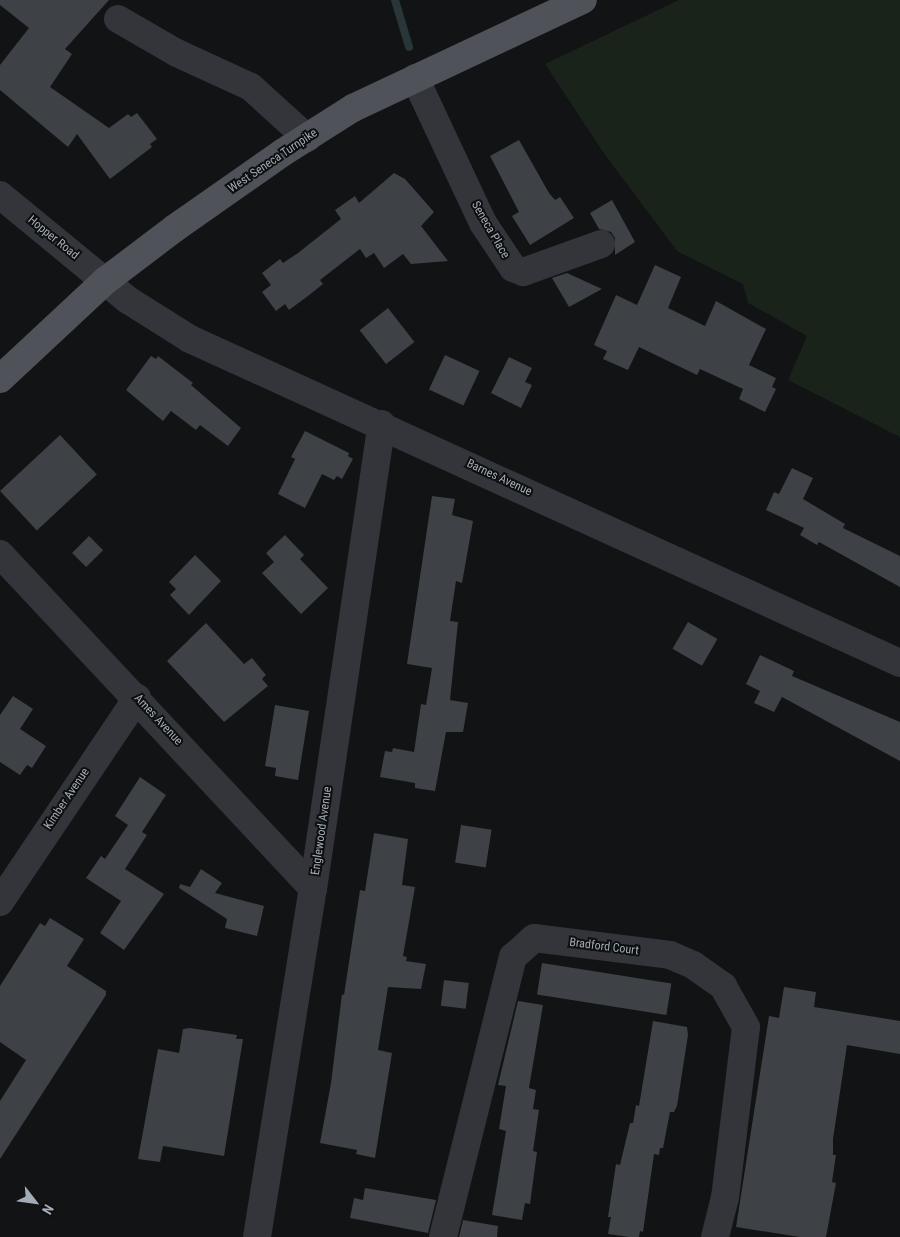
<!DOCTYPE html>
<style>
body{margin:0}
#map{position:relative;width:900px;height:1237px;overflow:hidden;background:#121314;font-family:"Roboto Condensed",sans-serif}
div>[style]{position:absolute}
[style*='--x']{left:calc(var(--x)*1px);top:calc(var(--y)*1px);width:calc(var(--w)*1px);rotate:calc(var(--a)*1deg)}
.green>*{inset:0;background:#1a231a}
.stream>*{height:8px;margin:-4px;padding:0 4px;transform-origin:4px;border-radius:4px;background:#283539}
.building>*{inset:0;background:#3e4145;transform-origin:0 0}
.minor>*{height:28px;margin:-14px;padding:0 14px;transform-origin:14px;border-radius:14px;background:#33353a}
.major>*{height:28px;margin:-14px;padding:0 14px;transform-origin:14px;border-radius:14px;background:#4f5359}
span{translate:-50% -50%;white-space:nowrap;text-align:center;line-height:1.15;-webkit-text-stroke:4px #0d0e0f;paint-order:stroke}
.street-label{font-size:12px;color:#a3acb6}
.north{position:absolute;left:10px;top:1177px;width:50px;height:50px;-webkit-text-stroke:4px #0d0e0f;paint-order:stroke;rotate:120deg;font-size:14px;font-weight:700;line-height:20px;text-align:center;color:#a3acb6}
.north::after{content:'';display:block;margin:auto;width:18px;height:22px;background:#a3acb6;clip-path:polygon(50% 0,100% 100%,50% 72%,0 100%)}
</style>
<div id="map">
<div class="green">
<div style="clip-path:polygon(679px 0,900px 0,900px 437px,788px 380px,807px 336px,748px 303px,743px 284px,677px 251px,603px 152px,545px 64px)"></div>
</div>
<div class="stream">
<div style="--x:395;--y:0;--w:49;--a:73.4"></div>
</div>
<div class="building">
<div style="clip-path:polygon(0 0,109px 0,65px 49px,72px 54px,50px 87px,109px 128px,128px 114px,131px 117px,137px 113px,157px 139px,150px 144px,152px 147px,110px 179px,77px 134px,68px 147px,0 90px,0 65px,29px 28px,0 5px)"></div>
<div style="clip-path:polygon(519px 140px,549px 193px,555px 200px,560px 197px,574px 218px,530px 245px,512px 216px,519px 212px,490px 156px)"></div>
<div style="clip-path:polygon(394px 173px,405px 179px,434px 212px,421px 226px,448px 261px,411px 264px,403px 254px,384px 268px,374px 253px,366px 258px,360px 249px,320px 280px,323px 284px,308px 296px,289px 310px,285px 304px,276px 311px,262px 292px,271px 285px,262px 273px,280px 259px,283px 263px,298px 253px,341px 219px,335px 210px,355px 196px,359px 203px)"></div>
<div style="clip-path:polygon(612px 200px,635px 242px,615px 255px,615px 238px,611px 232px,599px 229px,590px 213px)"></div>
<div style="clip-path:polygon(655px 265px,681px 277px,668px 308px,705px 326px,716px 301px,766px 329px,749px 365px,776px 378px,772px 387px,776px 389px,765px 412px,739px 399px,743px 389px,700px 369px,697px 375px,639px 347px,628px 370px,603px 359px,607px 351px,594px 345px,616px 295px,637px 305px)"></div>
<div style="clip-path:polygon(567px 273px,602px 289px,569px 307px,552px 278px)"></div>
<div style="left:388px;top:308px;width:43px;height:36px;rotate:52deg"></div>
<div style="left:445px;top:355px;width:38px;height:38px;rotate:25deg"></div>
<div style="clip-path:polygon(151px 356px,156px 359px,158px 356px,193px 383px,191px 385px,241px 428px,228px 446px,200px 425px,196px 430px,171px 411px,163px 421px,126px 390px)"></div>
<div style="clip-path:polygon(509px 357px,532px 368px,525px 382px,532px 385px,521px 408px,491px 393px)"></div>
<div style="clip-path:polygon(305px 431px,349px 453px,348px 456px,353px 459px,342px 479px,337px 476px,334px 480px,322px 474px,305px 508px,278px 494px,295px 459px,291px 457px)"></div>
<div style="left:60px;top:435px;width:54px;height:82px;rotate:47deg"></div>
<div style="clip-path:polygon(792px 468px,813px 478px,803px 499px,845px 524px,843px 528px,900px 556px,900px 587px,819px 542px,817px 545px,800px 535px,804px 528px,766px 510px,774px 492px,779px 494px)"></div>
<div style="clip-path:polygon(432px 496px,455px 499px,452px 515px,473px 521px,462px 583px,456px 581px,450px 621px,458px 622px,450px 700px,468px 703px,463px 732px,446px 732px,435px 791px,415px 788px,415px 783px,380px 777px,385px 751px,392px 752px,393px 748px,414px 752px,421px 704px,426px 705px,432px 668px,407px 664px)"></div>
<div style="clip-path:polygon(285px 535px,304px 555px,300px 559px,328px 588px,301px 614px,262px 573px,274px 562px,266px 553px)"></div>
<div style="left:89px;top:536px;width:20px;height:24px;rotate:45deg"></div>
<div style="clip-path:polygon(195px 555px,221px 581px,189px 615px,170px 595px,176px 589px,169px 582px)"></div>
<div style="left:688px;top:622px;width:34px;height:31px;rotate:30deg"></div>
<div style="clip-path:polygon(206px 623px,244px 664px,252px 658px,266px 675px,262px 679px,268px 686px,224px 722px,167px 661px)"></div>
<div style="clip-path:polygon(760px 655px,794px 671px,792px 676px,900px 722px,900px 761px,782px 697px,774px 712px,754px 703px,760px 691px,746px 684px)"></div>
<div style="clip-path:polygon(13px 696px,33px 709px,20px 729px,46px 746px,32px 768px,27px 765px,20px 775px,0 762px,0 715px)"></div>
<div style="clip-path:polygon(275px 705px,309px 711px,298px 780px,275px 776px,276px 768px,265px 766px)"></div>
<div style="clip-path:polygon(140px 777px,166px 795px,142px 832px,147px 835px,125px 869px,164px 894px,124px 950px,100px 933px,121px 901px,86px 878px,101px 856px,105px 859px,128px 825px,115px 816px)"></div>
<div style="left:461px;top:825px;width:31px;height:38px;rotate:9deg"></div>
<div style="clip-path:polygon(374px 833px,408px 839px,402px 885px,415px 887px,403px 956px,407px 957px,406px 961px,426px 964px,421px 989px,388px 987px,378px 1050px,392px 1053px,375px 1158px,356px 1154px,357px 1150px,320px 1143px,331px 1083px,342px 994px,344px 995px,360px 890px,365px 891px)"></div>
<div style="clip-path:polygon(201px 869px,222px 883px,215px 893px,264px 906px,257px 936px,225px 928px,227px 919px,179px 888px,180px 884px,190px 887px)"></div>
<div style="clip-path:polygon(50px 918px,84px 939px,67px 966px,106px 991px,106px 995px,0 1159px,0 1101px,26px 1060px,0 1042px,0 986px,40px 923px,45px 926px)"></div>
<div style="left:542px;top:963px;width:131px;height:32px;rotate:9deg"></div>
<div style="left:444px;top:980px;width:25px;height:26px;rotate:7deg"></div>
<div style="clip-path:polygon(784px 987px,816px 992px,814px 1007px,900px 1021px,900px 1054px,847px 1045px,833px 1139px,833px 1155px,836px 1155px,832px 1182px,836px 1183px,826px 1237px,800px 1237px,736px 1227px,769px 1016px,779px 1018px)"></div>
<div style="clip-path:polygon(518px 1001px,543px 1005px,529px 1088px,536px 1090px,533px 1109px,539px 1110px,533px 1151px,537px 1152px,530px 1204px,525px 1203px,522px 1220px,492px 1215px,506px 1131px,499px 1129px,506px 1086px,498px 1085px)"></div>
<div style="clip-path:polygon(653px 1021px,687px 1027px,688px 1035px,677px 1106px,674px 1112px,670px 1112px,663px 1148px,660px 1148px,659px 1155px,654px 1154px,643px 1232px,640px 1231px,639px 1237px,629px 1237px,608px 1234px,611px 1217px,608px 1217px,616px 1164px,620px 1165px,630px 1123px,633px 1123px,636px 1105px,639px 1106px)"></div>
<div style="clip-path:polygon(190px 1028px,237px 1035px,236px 1039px,243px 1039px,224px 1156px,163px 1146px,160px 1162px,138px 1159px,158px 1049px,179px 1053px,183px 1029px)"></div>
<div style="clip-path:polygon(365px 1188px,436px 1200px,428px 1233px,350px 1218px,354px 1198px,363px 1200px)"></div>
<div style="clip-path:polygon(463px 1220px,498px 1226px,497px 1237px,459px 1237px)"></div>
</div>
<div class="minor">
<div style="--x:118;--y:19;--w:68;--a:30"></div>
<div style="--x:177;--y:53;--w:81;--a:24.7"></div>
<div style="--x:251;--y:87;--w:76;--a:42.3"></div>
<div style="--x:415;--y:78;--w:160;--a:64.9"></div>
<div style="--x:483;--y:223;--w:54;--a:56.3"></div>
<div style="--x:513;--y:268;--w:11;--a:22"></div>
<div style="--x:523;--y:272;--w:83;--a:-19.7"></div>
<div style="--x:0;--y:195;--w:166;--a:39.4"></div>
<div style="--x:128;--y:300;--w:73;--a:32.2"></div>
<div style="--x:190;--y:339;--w:780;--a:24.53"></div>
<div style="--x:0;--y:554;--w:458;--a:46.9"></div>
<div style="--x:0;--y:902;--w:246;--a:-56.1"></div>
<div style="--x:257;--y:1237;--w:352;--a:-80.9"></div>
<div style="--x:313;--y:889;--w:470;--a:-81.6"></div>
<div style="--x:443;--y:1237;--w:289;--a:-76"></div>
<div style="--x:513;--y:957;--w:28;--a:-42"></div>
<div style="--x:534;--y:938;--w:137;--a:7.1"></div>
<div style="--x:670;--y:955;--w:25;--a:23"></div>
<div style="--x:693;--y:965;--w:37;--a:35"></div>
<div style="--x:723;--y:986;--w:47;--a:60.7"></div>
<div style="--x:746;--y:1027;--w:171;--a:97"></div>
<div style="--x:725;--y:1197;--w:41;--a:104"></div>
</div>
<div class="major">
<div style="--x:0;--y:379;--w:144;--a:-43"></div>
<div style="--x:105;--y:281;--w:88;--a:-37.1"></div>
<div style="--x:175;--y:228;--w:131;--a:-35"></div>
<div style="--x:282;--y:153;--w:84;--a:-32.4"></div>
<div style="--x:353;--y:108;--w:254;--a:-25.2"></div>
</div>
<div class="street-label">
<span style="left:273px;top:161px;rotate:-34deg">West Seneca Turnpike</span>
<span style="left:490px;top:230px;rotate:60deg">Seneca Place</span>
<span style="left:53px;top:238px;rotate:39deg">Hopper Road</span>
<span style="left:499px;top:478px;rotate:25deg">Barnes Avenue</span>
<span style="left:158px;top:720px;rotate:47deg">Ames Avenue</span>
<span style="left:67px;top:799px;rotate:-56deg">Kimber Avenue</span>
<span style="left:322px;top:831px;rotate:-82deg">Englewood Avenue</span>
<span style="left:604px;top:947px;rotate:7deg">Bradford Court</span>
</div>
<div class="north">N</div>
</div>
